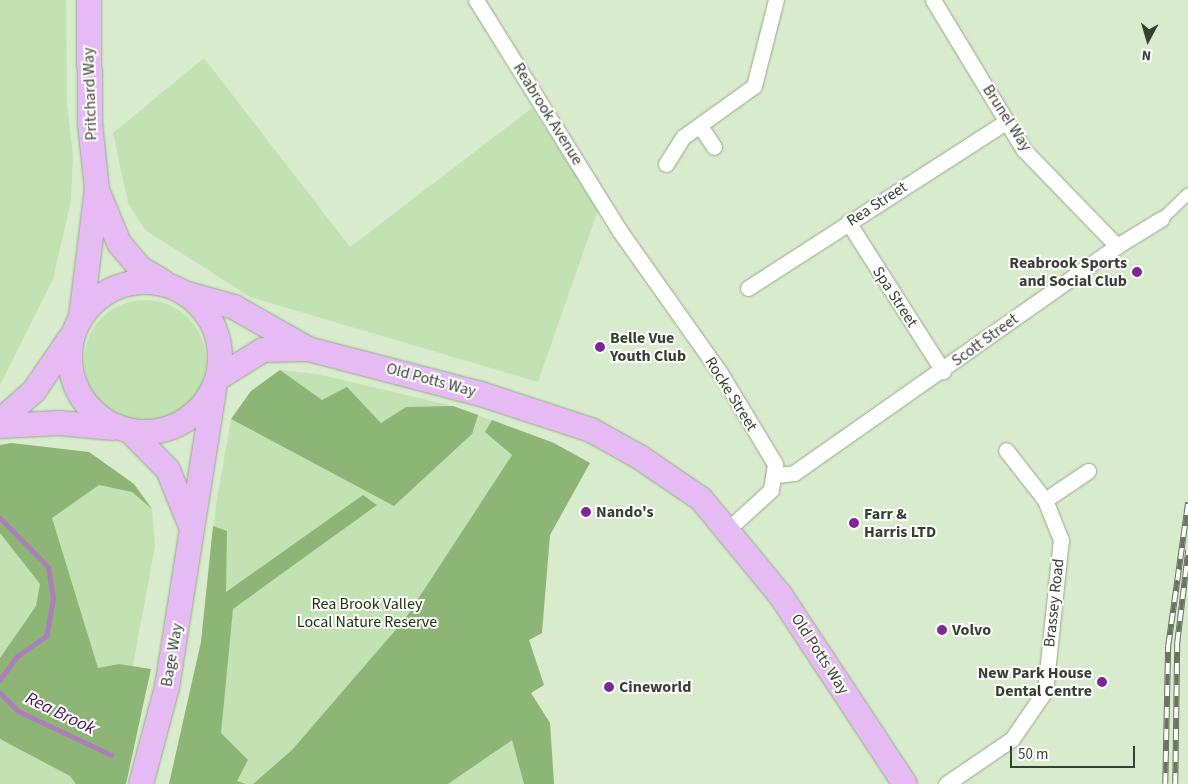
<!DOCTYPE html>
<style>
body{margin:0}
#map{position:relative;width:1188px;height:784px;overflow:hidden;background:#d8eccd;font-family:"Source Sans 3",sans-serif}
div>[style]{position:absolute}
[style*='--x']{left:calc(var(--x)*1px);top:calc(var(--y)*1px);width:calc(var(--w)*1px);rotate:calc(var(--a)*1deg)}
.green>*{inset:0;background:#c3e2b3}
.round{border-radius:50%}
.forest>*{inset:0;background:#8db676}
.stream>*{height:5px;margin:-2.5px;padding:0 2.5px;transform-origin:2.5px;border-radius:2.5px;background:#ac7fba}
.roads{filter:drop-shadow(0 0 1px #95a88b) drop-shadow(0 0 1px #95a88b)}
.pedestrian>*{height:11px;margin:-5.5px;padding:0 5.5px;transform-origin:5.5px;border-radius:5.5px;background:#fff}
.minor>*{height:15px;margin:-7.5px;padding:0 7.5px;transform-origin:7.5px;border-radius:7.5px;background:#fff}
.primary>*{height:24px;margin:-12px;padding:0 12px;transform-origin:12px;border-radius:12px;background:#e6bbf4}
.primary>.ring{margin:-12px;padding:0;box-sizing:content-box;background:none;border:24px solid #e6bbf4;border-radius:50%}
.rail>*{height:5.5px;margin-top:-2.75px;transform-origin:0;background:repeating-linear-gradient(90deg,#fff 0 11px,#697562 0 22px);box-sizing:border-box;border-block:1px solid #697562}
.dots>*{width:14px;height:14px;translate:-50% -50%;box-sizing:border-box;border:2px solid #fff;border-radius:50%}
span{translate:-50% -50%;white-space:nowrap;text-align:center;line-height:1.15;-webkit-text-stroke:4px #fff;paint-order:stroke}
.street-label{font-size:16px;color:#384033}
.poi-label{font-size:16px;color:#384033;font-weight:700}
.right{translate:-100% -50%;text-align:right}
.left{translate:0 -50%;text-align:left}
.park-label{font-size:16px;color:#183204}
.water-label{font-size:18px;color:#4a1059;font-style:italic}
.north{position:absolute;left:1123px;top:15px;width:50px;height:50px;-webkit-text-stroke:4px #fff;paint-order:stroke;rotate:186deg;font-size:14px;font-weight:700;line-height:20px;text-align:center;color:#384033}
.north::after{content:'';display:block;margin:auto;width:18px;height:22px;background:#384033;clip-path:polygon(50% 0,100% 100%,50% 72%,0 100%)}
.scale{position:absolute;left:1010px;top:746px;width:125px;height:22px;box-sizing:border-box;border:2px solid #384033;border-top:0;padding-left:6px;font-size:15px;line-height:18px;white-space:nowrap;color:#384033;-webkit-text-stroke:4px #fff;paint-order:stroke}
</style>
<div id="map">
<div class="green">
<div style="clip-path:polygon(0 0,66px 0,67px 102px,73px 156px,71px 201px,53px 279px,0 385px)"></div>
<div style="clip-path:polygon(204px 58px,350px 247px,532px 108px,598px 210px,538px 382px,250px 297px,145px 230px,128px 203px,113px 133px)"></div>
<div class="round" style="left:84px;top:300px;width:122px;height:122px"></div>
<div style="clip-path:polygon(280px 370px,317px 374px,453px 406px,554px 443px,528px 640px,544px 685px,531px 693px,550px 723px,554px 784px,169px 784px,201px 642px,216px 505px,231px 419px,251px 391px)"></div>
<div style="clip-path:polygon(11px 443px,89px 452px,134px 484px,152px 509px,155px 547px,133px 665px,91px 784px,0 784px,0 445px)"></div>
</div>
<div class="forest">
<div style="clip-path:polygon(280px 370px,322px 400px,347px 387px,381px 423px,406px 407px,453px 406px,478px 415px,472px 434px,394px 506px,231px 419px,251px 391px)"></div>
<div style="clip-path:polygon(492px 420px,554px 443px,590px 463px,550px 535px,542px 633px,529px 640px,544px 685px,531px 693px,550px 723px,554px 784px,524px 784px,512px 740px,448px 784px,253px 784px,292px 750px,405px 619px,512px 455px,485px 432px)"></div>
<div style="clip-path:polygon(11px 443px,89px 452px,134px 484px,152px 509px,132px 492px,99px 485px,52px 518px,98px 668px,119px 664px,151px 669px,126px 784px,76px 784px,70px 776px,0 739px,0 658px,36px 606px,40px 584px,0 533px,0 445px)"></div>
<div style="clip-path:polygon(363px 495px,377px 505px,233px 609px,221px 733px,248px 760px,237px 781px,246px 784px,169px 784px,201px 642px,213px 526px,227px 531px,226px 592px)"></div>
</div>
<div class="stream">
<div style="--x:0;--y:518;--w:69;--a:45.6"></div>
<div style="--x:48;--y:567;--w:31;--a:81"></div>
<div style="--x:53;--y:598;--w:39;--a:100"></div>
<div style="--x:46;--y:636;--w:35;--a:145"></div>
<div style="--x:17;--y:656;--w:29;--a:126"></div>
<div style="--x:0;--y:693;--w:25;--a:45"></div>
<div style="--x:18;--y:711;--w:103;--a:25.3"></div>
</div>
<div class="roads">
<div class="pedestrian">
<div style="--x:1161;--y:219;--w:37;--a:-44"></div>
</div>
<div class="minor">
<div style="--x:476;--y:0;--w:271;--a:58.1"></div>
<div style="--x:619;--y:230;--w:173;--a:54.7"></div>
<div style="--x:719;--y:371;--w:109;--a:58.9"></div>
<div style="--x:775;--y:464;--w:26;--a:99"></div>
<div style="--x:771;--y:490;--w:59;--a:137.7"></div>
<div style="--x:933;--y:0;--w:175;--a:58.8"></div>
<div style="--x:1024;--y:150;--w:134;--a:45.9"></div>
<div style="--x:700;--y:126;--w:25;--a:56"></div>
<div style="--x:666;--y:164;--w:32;--a:-58"></div>
<div style="--x:683;--y:137;--w:87;--a:-35.7"></div>
<div style="--x:754;--y:86;--w:89;--a:-75.7"></div>
<div style="--x:848;--y:222;--w:177;--a:57.5"></div>
<div style="--x:748;--y:288;--w:308;--a:-32.8"></div>
<div style="--x:776;--y:475;--w:18;--a:-6"></div>
<div style="--x:794;--y:473;--w:395;--a:-35.1"></div>
<div style="--x:1117;--y:246;--w:52;--a:-31.5"></div>
<div style="--x:1045;--y:500;--w:52;--a:-34"></div>
<div style="--x:946;--y:784;--w:80;--a:-34.3"></div>
<div style="--x:1012;--y:739;--w:58;--a:-55.5"></div>
<div style="--x:1045;--y:691;--w:152;--a:-84"></div>
<div style="--x:1061;--y:540;--w:43;--a:-111.8"></div>
<div style="--x:1045;--y:500;--w:63;--a:-128"></div>
</div>
<div class="primary">
<div style="--x:97;--y:190;--w:57;--a:67.5"></div>
<div style="--x:119;--y:243;--w:33;--a:50"></div>
<div style="--x:140;--y:268;--w:27;--a:31"></div>
<div class="ring" style="left:70px;top:282px;width:126px;height:126px"></div>
<div style="--x:188;--y:294;--w:48;--a:15.8"></div>
<div style="--x:234;--y:307;--w:85;--a:29.6"></div>
<div style="--x:81;--y:317;--w:129;--a:-82.9"></div>
<div style="--x:97;--y:189;--w:65;--a:-96.1"></div>
<div style="--x:90;--y:124;--w:124;--a:-90.5"></div>
<div style="--x:218;--y:378;--w:53;--a:-31.9"></div>
<div style="--x:263;--y:350;--w:45;--a:-1.3"></div>
<div style="--x:308;--y:349;--w:179;--a:14.6"></div>
<div style="--x:481;--y:394;--w:116;--a:18.1"></div>
<div style="--x:591;--y:430;--w:57;--a:29.2"></div>
<div style="--x:641;--y:458;--w:73;--a:34.3"></div>
<div style="--x:701;--y:499;--w:126;--a:50.5"></div>
<div style="--x:781;--y:596;--w:225;--a:56.6"></div>
<div style="--x:0;--y:421;--w:45;--a:-41.4"></div>
<div style="--x:34;--y:391;--w:65;--a:-55.6"></div>
<div style="--x:0;--y:426;--w:59;--a:-2.9"></div>
<div style="--x:59;--y:423;--w:55;--a:5.2"></div>
<div style="--x:130;--y:431;--w:54;--a:45.7"></div>
<div style="--x:168;--y:470;--w:58;--a:67.8"></div>
<div style="--x:141;--y:784;--w:100;--a:-75"></div>
<div style="--x:167;--y:687;--w:300;--a:-81"></div>
</div>
</div>
<div class="rail">
<div style="--x:1165;--y:784;--w:138;--a:-88.8"></div>
<div style="--x:1168;--y:646;--w:145;--a:-82.1"></div>
<div style="--x:1175;--y:784;--w:141;--a:-89.2"></div>
<div style="--x:1177;--y:643;--w:93;--a:-83.2"></div>
</div>
<div class="dots">
<div style="left:1137px;top:272px;background:#7e2896"></div>
<div style="left:600px;top:347px;background:#7e2896"></div>
<div style="left:586px;top:512px;background:#7e2896"></div>
<div style="left:854px;top:523px;background:#7e2896"></div>
<div style="left:942px;top:630px;background:#7e2896"></div>
<div style="left:1102px;top:682px;background:#7e2896"></div>
<div style="left:609px;top:687px;background:#7e2896"></div>
</div>
<div class="street-label">
<span style="left:90px;top:94px;rotate:-92deg">Pritchard Way</span>
<span style="left:548px;top:114px;rotate:58deg">Reabrook Avenue</span>
<span style="left:1007px;top:118px;rotate:57deg">Brunel Way</span>
<span style="left:877px;top:204px;rotate:-33deg">Rea Street</span>
<span style="left:895px;top:297px;rotate:57deg">Spa Street</span>
<span style="left:985px;top:340px;rotate:-36deg">Scott Street</span>
<span style="left:431px;top:380px;rotate:15deg">Old Potts Way</span>
<span style="left:731px;top:394px;rotate:58deg">Rocke Street</span>
<span style="left:1054px;top:603px;rotate:-84deg">Brassey Road</span>
<span style="left:820px;top:654px;rotate:57deg">Old Potts Way</span>
<span style="left:172px;top:655px;rotate:-80deg">Bage Way</span>
</div>
<div class="poi-label">
<span class="right" style="left:1127px;top:272px">Reabrook Sports<br>and Social Club</span>
<span class="left" style="left:610px;top:347px">Belle Vue<br>Youth Club</span>
<span class="left" style="left:596px;top:512px">Nando's</span>
<span class="left" style="left:864px;top:523px">Farr &amp;<br>Harris LTD</span>
<span class="left" style="left:952px;top:630px">Volvo</span>
<span class="right" style="left:1092px;top:682px">New Park House<br>Dental Centre</span>
<span class="left" style="left:619px;top:687px">Cineworld</span>
</div>
<div class="park-label">
<span style="left:367px;top:613px">Rea Brook Valley<br>Local Nature Reserve</span>
</div>
<div class="water-label">
<span style="left:60px;top:714px;rotate:26deg">Rea Brook</span>
</div>
<div class="north">N</div>
<div class="scale">50 m</div>
</div>
